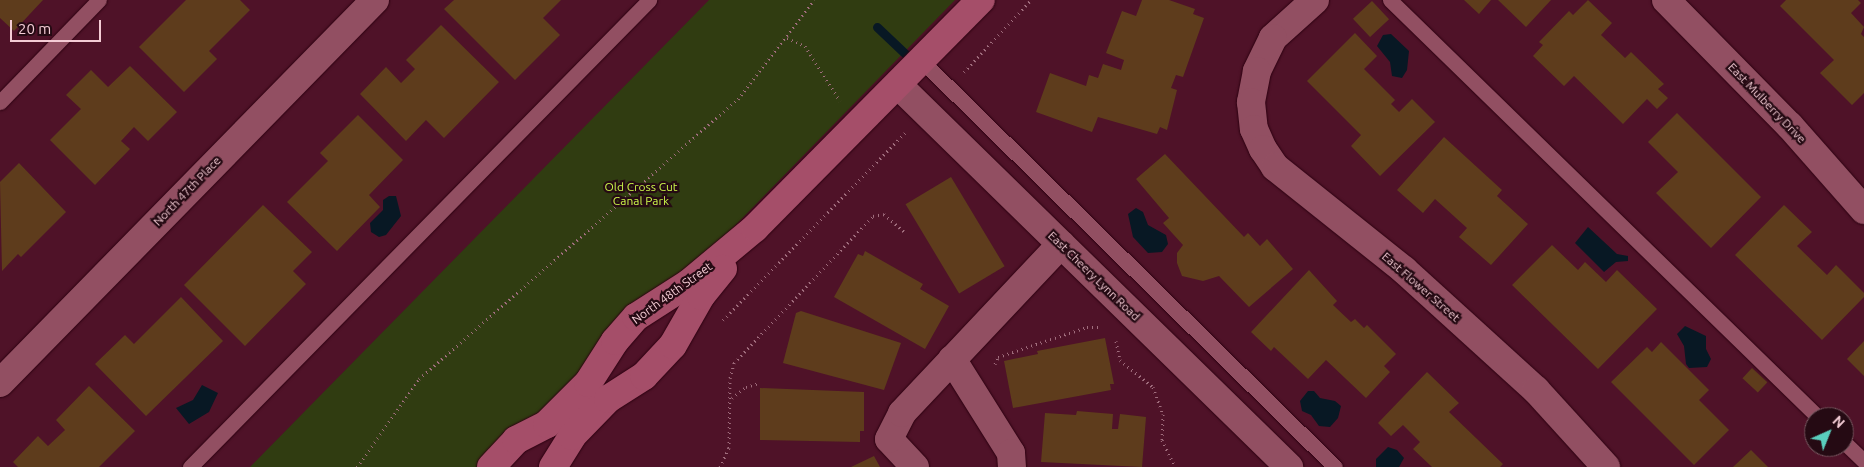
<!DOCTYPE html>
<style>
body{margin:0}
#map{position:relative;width:1864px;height:467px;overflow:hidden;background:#4f1228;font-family:Ubuntu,sans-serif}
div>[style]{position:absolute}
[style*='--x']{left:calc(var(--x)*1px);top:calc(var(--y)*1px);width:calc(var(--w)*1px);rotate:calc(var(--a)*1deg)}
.green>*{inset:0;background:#303c11}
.water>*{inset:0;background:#081824}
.stream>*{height:9px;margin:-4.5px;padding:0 4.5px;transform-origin:4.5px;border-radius:4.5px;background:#081824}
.building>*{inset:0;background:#5e3c1c;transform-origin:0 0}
.path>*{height:3px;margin-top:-1.5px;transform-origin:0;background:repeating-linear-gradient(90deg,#a06d7d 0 1px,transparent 0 5px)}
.roads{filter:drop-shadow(0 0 1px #2d0111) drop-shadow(0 0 1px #2d0111)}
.lane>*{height:15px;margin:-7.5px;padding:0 7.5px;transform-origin:7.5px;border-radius:7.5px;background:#924f62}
.street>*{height:28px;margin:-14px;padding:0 14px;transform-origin:14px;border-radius:14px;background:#924f62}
.secondary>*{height:28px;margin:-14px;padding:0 14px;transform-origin:14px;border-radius:14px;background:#a54e69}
span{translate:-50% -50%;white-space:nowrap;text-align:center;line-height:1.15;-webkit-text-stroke:4.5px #250a13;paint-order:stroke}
.street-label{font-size:12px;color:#f4ccd5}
.park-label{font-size:12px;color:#cbf64a}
.north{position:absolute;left:1804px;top:407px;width:50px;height:50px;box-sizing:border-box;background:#250a13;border:1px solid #785861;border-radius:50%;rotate:44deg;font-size:14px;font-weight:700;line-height:20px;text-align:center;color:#f4ccd5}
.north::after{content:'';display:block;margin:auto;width:18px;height:22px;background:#5acebd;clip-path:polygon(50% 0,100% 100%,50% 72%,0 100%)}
.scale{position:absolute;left:10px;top:20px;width:91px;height:22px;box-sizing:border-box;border:2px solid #f4ccd5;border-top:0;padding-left:6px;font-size:15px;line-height:18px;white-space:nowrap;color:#f4ccd5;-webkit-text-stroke:4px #250a13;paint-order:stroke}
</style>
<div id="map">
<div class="green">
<div style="clip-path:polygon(709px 0,955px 0,682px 280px,583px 378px,484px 467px,250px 467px)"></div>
</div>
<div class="water">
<div style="clip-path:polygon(1391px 34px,1409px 51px,1407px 70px,1402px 78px,1392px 76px,1390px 62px,1377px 46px,1383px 35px)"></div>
<div style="clip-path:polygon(389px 196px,396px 196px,401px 216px,386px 235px,379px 237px,371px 232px,370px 223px,383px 210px,383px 200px)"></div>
<div style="clip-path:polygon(1136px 208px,1143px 212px,1148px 225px,1166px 235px,1168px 244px,1162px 252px,1148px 253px,1133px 237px,1128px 214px)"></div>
<div style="clip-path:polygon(1588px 227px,1617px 254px,1628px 256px,1628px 261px,1616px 262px,1604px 272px,1575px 243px)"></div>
<div style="clip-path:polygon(1685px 326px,1706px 336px,1706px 349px,1711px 359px,1707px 367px,1689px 368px,1686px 364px,1684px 346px,1677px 334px)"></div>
<div style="clip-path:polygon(202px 385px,218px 393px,209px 412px,189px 424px,176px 408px,193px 400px)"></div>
<div style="clip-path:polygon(1308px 391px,1314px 391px,1320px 398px,1335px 401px,1341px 406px,1338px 418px,1330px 427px,1319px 426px,1311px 415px,1302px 411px,1300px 401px)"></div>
<div style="clip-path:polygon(1388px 447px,1397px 450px,1404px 458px,1399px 467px,1376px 467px,1376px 459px)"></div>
</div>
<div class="stream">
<div style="--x:877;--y:27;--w:52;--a:43.5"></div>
</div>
<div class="building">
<div style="clip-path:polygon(0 0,43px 0,14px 31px,0 18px)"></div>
<div style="clip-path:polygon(186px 0,240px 0,250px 10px,209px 51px,217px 59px,184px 92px,139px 47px)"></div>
<div style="clip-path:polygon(454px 0,561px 0,543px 18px,560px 35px,515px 80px,444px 9px)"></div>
<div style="clip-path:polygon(1142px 0,1169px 0,1195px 9px,1193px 14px,1204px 18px,1183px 77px,1176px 75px,1171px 88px,1177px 90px,1167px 130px,1160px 127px,1157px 134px,1098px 117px,1092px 132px,1036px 112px,1050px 73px,1086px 86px,1089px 75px,1098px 78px,1103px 64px,1121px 70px,1124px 60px,1106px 53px,1122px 11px,1136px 16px)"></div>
<div style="clip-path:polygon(1464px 0,1491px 0,1479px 14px)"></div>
<div style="clip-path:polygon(1498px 0,1551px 0,1526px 27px)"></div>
<div style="clip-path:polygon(1588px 0,1612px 23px,1601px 35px,1625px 58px,1631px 52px,1664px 84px,1658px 89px,1668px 98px,1657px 109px,1647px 99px,1623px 124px,1574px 76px,1564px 86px,1533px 56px,1543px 45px,1539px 42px,1569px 11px,1573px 15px)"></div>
<div style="clip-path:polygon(1786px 0,1858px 0,1861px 3px,1851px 13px,1864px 27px,1861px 34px,1864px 37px,1864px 93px,1852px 105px,1820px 73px,1834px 60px,1780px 6px)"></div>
<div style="left:1372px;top:1px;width:25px;height:26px;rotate:47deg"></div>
<div style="clip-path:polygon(441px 25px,499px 82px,444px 138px,426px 120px,406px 141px,360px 94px,386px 67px,401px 83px,415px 69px,406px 60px)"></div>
<div style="clip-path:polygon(1355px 33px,1377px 56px,1364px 69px,1395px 100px,1391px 104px,1399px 112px,1412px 99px,1435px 122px,1380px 176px,1351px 146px,1361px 135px,1307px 81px)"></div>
<div style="clip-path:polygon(130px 66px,177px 112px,148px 141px,134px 127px,121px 141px,130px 149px,95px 185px,50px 140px,81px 109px,66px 95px,91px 70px,108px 87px)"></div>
<div style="clip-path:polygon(1677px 113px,1761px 197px,1711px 248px,1656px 193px,1678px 172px,1648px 142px)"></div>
<div style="clip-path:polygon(358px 115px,403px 160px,369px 195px,380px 207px,337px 251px,287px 202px,328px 161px,320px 153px)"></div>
<div style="clip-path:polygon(1444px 137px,1502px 190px,1497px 196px,1528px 224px,1491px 265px,1459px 237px,1467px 228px,1435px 199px,1423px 213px,1397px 190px)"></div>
<div style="clip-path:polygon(1165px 154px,1244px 237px,1248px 233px,1260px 246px,1267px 239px,1293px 269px,1249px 307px,1219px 276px,1203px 281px,1182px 276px,1177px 263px,1177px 253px,1183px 245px,1163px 223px,1169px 218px,1136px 179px)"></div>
<div style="clip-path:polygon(19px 163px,66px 212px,21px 257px,18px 254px,2px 271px,0 182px)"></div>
<div style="left:951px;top:177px;width:104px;height:53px;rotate:59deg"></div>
<div style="clip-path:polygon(263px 205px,312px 252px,293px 271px,306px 284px,245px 346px,184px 285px)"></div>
<div style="clip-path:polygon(1784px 205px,1812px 232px,1797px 246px,1827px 275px,1836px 265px,1864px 293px,1864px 297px,1822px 340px,1735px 255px)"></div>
<div style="clip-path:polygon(1552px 245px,1578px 270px,1585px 262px,1606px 282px,1617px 270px,1657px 309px,1598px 369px,1512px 285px)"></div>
<div style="clip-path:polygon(865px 251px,923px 284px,920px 289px,949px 306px,925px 349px,834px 297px,858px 254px,863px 256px)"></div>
<div style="clip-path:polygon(1309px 270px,1337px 301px,1333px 305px,1351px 322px,1355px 319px,1364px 328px,1367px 325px,1396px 354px,1384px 366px,1390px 372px,1366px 398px,1326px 360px,1308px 379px,1274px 347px,1271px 351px,1251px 332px)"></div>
<div style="clip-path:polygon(181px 297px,223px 341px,146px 416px,95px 364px,125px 335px,134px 344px)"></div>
<div style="clip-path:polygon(801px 311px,901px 343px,884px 390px,783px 363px,796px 313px)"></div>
<div style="clip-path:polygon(1105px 338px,1114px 384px,1110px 384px,1111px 390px,1013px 408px,1004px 361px,1038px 354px,1037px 351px)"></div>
<div style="clip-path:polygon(1864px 341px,1864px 376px,1847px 359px)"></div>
<div style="clip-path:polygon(1661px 342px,1709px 390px,1699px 400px,1729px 430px,1694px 465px,1611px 382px,1647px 347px,1652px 352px)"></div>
<div style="left:1752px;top:368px;width:21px;height:14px;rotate:43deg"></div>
<div style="clip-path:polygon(1427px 372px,1459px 403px,1449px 412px,1503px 464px,1500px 467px,1432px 467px,1413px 449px,1420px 442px,1403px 425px,1391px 436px,1378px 423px)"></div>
<div style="clip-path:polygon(89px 386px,135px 431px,99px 467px,18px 467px,13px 462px,38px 436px,48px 446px,65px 430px,56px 420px)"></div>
<div style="clip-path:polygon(760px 388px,864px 392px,864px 431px,860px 431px,860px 442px,760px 440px)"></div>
<div style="clip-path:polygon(1077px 411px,1113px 414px,1112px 429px,1118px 429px,1120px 414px,1146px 417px,1142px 467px,1041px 462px,1045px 413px,1076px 415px)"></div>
<div style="clip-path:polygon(1751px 450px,1768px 467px,1733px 467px)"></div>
<div style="clip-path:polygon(874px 456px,880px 467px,851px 467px)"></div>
</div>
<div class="path">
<div style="--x:787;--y:38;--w:20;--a:24"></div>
<div style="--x:805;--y:46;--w:65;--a:57.5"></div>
<div style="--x:964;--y:72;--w:98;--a:-47.1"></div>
<div style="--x:723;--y:320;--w:261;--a:-45.8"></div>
<div style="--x:1116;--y:341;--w:19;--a:78"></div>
<div style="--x:1120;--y:360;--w:43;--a:39.3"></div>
<div style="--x:1153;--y:387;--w:29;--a:70"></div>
<div style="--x:1163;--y:414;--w:26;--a:92"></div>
<div style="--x:1162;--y:440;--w:30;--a:64"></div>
<div style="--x:995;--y:364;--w:8;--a:-67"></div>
<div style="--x:998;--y:357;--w:94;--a:-18.6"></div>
<div style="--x:1087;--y:327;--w:15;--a:0"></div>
<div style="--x:732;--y:398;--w:18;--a:-38"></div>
<div style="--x:746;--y:387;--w:14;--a:-17"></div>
<div style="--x:357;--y:467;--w:108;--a:-54.8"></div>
<div style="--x:419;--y:379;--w:424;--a:-41.3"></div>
<div style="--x:738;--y:99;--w:125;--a:-52.5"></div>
<div style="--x:720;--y:467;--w:21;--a:-65"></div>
<div style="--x:729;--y:448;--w:70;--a:-89.2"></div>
<div style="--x:730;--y:378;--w:16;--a:-75"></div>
<div style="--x:734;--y:363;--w:202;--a:-46.6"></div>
<div style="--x:873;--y:216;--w:11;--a:-10"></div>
<div style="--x:884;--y:214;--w:29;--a:41"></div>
</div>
<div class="roads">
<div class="lane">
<div style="--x:1390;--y:0;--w:598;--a:44.25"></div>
<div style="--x:922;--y:61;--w:579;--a:44.51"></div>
<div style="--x:0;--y:102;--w:142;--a:-45.9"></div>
<div style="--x:1844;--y:442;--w:28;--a:44"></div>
<div style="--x:190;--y:467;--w:655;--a:-45.49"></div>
</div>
<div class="street">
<div style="--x:1315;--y:0;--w:57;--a:137.9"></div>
<div style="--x:1273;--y:38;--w:37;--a:116"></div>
<div style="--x:1257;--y:71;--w:32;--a:101"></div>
<div style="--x:1251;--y:102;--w:27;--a:84"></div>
<div style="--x:1254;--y:129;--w:22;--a:66"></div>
<div style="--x:1263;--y:149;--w:22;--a:56"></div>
<div style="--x:1275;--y:167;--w:165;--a:38.6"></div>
<div style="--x:1404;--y:270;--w:178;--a:42.3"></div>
<div style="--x:1536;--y:390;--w:104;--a:47.7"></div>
<div style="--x:1666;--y:0;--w:177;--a:45.5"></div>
<div style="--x:1790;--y:126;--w:112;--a:48.6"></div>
<div style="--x:898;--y:85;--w:547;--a:44.33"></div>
<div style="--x:952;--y:359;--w:111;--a:57.9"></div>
<div style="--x:1011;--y:453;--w:14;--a:86"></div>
<div style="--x:0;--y:383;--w:536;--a:-45.6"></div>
<div style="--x:915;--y:467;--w:38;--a:-133"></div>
<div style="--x:889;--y:439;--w:29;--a:-63"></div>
<div style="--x:902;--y:413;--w:232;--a:-46.7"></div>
</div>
<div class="secondary">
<div style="--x:491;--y:467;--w:37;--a:-47"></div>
<div style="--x:516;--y:440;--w:35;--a:-27"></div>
<div style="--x:547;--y:424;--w:58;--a:-45"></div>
<div style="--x:588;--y:383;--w:50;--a:-57.3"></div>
<div style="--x:615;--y:341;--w:32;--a:-49"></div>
<div style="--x:636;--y:317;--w:63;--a:-32.7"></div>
<div style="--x:689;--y:283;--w:86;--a:-39.8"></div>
<div style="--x:755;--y:228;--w:321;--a:-45.3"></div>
<div style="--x:553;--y:467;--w:36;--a:-58"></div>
<div style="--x:572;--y:436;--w:52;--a:-45.8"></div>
<div style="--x:608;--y:399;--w:43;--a:-32.6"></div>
<div style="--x:644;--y:376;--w:42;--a:-46.9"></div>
<div style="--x:673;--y:345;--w:56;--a:-60.3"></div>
<div style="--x:701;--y:296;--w:35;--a:-51"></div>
</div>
</div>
<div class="street-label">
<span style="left:1767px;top:103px;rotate:46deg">East Mulberry Drive</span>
<span style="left:187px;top:191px;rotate:-46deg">North 47th Place</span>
<span style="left:1094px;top:276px;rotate:44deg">East Cheery Lynn Road</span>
<span style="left:1421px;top:287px;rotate:41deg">East Flower Street</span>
<span style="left:672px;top:293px;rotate:-36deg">North 48th Street</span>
</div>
<div class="park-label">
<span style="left:641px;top:194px">Old Cross Cut<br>Canal Park</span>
</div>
<div class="north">N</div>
<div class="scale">20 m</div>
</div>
